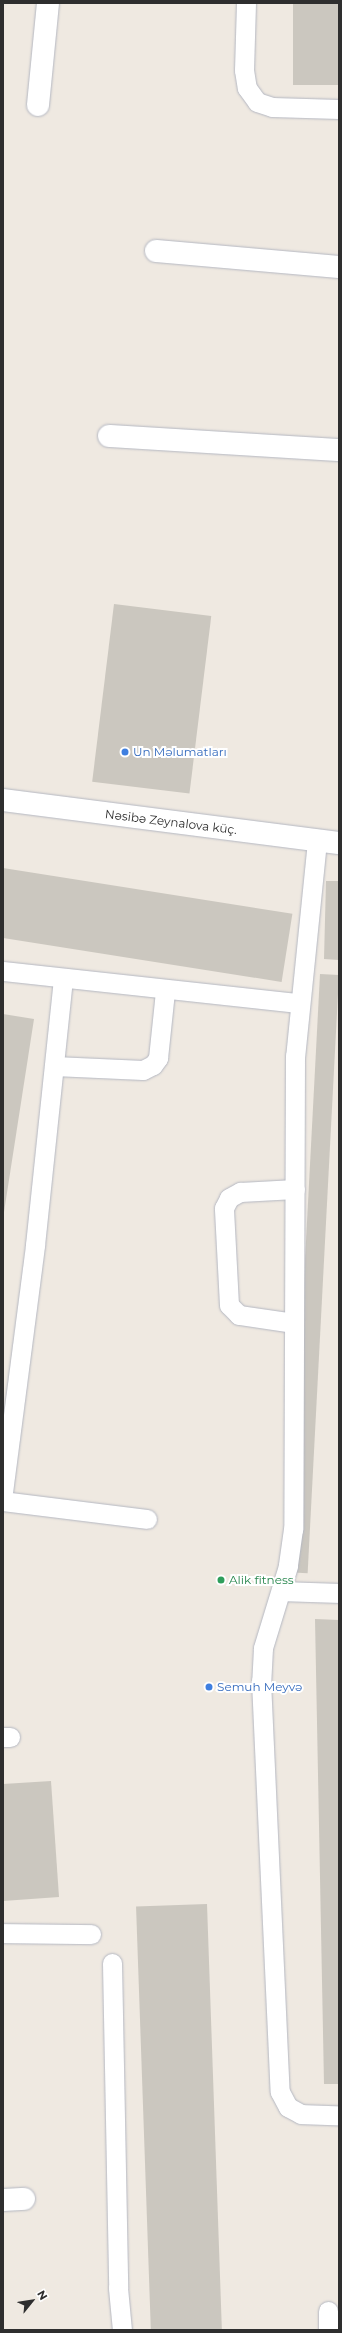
<!DOCTYPE html>
<meta charset="utf-8">
<style>
body{margin:0}
#map{position:relative;width:342px;height:2333px;overflow:hidden;background:#efe9e1;font-family:Montserrat,sans-serif}
div>[style]{position:absolute}
[style*='--x']{left:calc(var(--x)*1px);top:calc(var(--y)*1px);width:calc(var(--w)*1px);rotate:calc(var(--a)*1deg)}
.building>*{inset:0;background:#cbc7bf;transform-origin:0 0}
.roads{filter:drop-shadow(0 0 1px #b4b7c1) drop-shadow(0 0 1px #b4b7c1)}
.lane>*{height:19px;margin:-9.5px;padding:0 9.5px;transform-origin:9.5px;border-radius:9.5px;background:#fff}
.street>*{height:22px;margin:-11px;padding:0 11px;transform-origin:11px;border-radius:11px;background:#fff}
.dots>*{width:11px;height:11px;translate:-50% -50%;box-sizing:border-box;border:2px solid #fff;border-radius:50%}
span{translate:-50% -50%;white-space:nowrap;text-align:center;line-height:1.15;-webkit-text-stroke:4px #fff;paint-order:stroke}
.shop-label{font-size:12px;color:#366cbe}
.left{translate:0 -50%;text-align:left}
.street-label{font-size:12px;color:#2e2e2e}
.leisure-label{font-size:12px;color:#27864d}
.frame{position:absolute;inset:0;border:4px solid #2e2e2e;pointer-events:none}
.north{position:absolute;left:12px;top:2281px;width:40px;height:40px;-webkit-text-stroke:3px #fff;paint-order:stroke;rotate:60deg;font-size:11px;font-weight:700;line-height:16px;text-align:center;color:#2e2e2e}
.north::after{content:'';display:block;margin:auto;width:14px;height:18px;background:#2e2e2e;clip-path:polygon(50% 0,100% 100%,50% 72%,0 100%)}
</style>
<div id="map">
<div class="building">
<div style="left:293px;top:3px;width:46px;height:82px"></div>
<div style="left:114px;top:604px;width:98px;height:179px;rotate:7deg"></div>
<div style="left:3px;top:868px;width:293px;height:69px;rotate:9deg"></div>
<div style="clip-path:polygon(326px 881px,339px 881px,339px 960px,324px 959px)"></div>
<div style="left:320px;top:974px;width:19px;height:599px;rotate:3deg"></div>
<div style="clip-path:polygon(3px 1014px,34px 1019px,4px 1212px,3px 1212px)"></div>
<div style="clip-path:polygon(315px 1619px,339px 1620px,339px 2084px,324px 2084px)"></div>
<div style="clip-path:polygon(51px 1781px,59px 1897px,3px 1901px,3px 1784px)"></div>
<div style="left:207px;top:1904px;width:426px;height:71px;rotate:88deg"></div>
</div>
<div class="roads">
<div class="lane">
<div style="--x:246;--y:3;--w:67;--a:91.7"></div>
<div style="--x:244;--y:70;--w:18;--a:81"></div>
<div style="--x:247;--y:88;--w:17;--a:54"></div>
<div style="--x:257;--y:102;--w:16;--a:18"></div>
<div style="--x:272;--y:107;--w:67;--a:1.7"></div>
<div style="--x:317;--y:841;--w:216;--a:95.8"></div>
<div style="--x:295;--y:1056;--w:473;--a:90.2"></div>
<div style="--x:293;--y:1529;--w:37;--a:98"></div>
<div style="--x:288;--y:1566;--w:86;--a:107"></div>
<div style="--x:263;--y:1648;--w:33;--a:93"></div>
<div style="--x:261;--y:1681;--w:411;--a:87.4"></div>
<div style="--x:280;--y:2092;--w:17;--a:62"></div>
<div style="--x:288;--y:2107;--w:15;--a:28"></div>
<div style="--x:301;--y:2114;--w:38;--a:2"></div>
<div style="--x:3;--y:971;--w:297;--a:6.2"></div>
<div style="--x:54;--y:1066;--w:89;--a:2.6"></div>
<div style="--x:143;--y:1070;--w:11;--a:-27"></div>
<div style="--x:153;--y:1065;--w:9;--a:-54"></div>
<div style="--x:158;--y:1058;--w:67;--a:-84"></div>
<div style="--x:294;--y:1323;--w:56;--a:-171.7"></div>
<div style="--x:239;--y:1315;--w:14;--a:-135"></div>
<div style="--x:229;--y:1305;--w:97;--a:-93"></div>
<div style="--x:224;--y:1208;--w:11;--a:-63"></div>
<div style="--x:229;--y:1198;--w:13;--a:-29"></div>
<div style="--x:240;--y:1192;--w:55;--a:-3.1"></div>
<div style="--x:3;--y:1492;--w:249;--a:-82.6"></div>
<div style="--x:35;--y:1245;--w:266;--a:-84"></div>
<div style="--x:3;--y:1501;--w:145;--a:7.1"></div>
<div style="--x:281;--y:1591;--w:58;--a:2"></div>
<div style="--x:3;--y:1737;--w:7;--a:0"></div>
<div style="--x:3;--y:1933;--w:88;--a:0.7"></div>
<div style="--x:112;--y:1963;--w:325;--a:88.9"></div>
<div style="--x:118;--y:2288;--w:42;--a:84.6"></div>
<div style="--x:328;--y:2311;--w:19;--a:90"></div>
</div>
<div class="street">
<div style="--x:38;--y:105;--w:102;--a:-84.4"></div>
<div style="--x:156;--y:251;--w:184;--a:5"></div>
<div style="--x:109;--y:436;--w:230;--a:3.5"></div>
<div style="--x:3;--y:800;--w:339;--a:7.3"></div>
<div style="--x:3;--y:2200;--w:21;--a:-3"></div>
</div>
</div>
<div class="dots">
<div style="left:125px;top:752px;background:#3f7fe0"></div>
<div style="left:221px;top:1580px;background:#2e9e5b"></div>
<div style="left:209px;top:1687px;background:#3f7fe0"></div>
</div>
<div class="shop-label">
<span class="left" style="left:133px;top:752px">Un Məlumatları</span>
<span class="left" style="left:217px;top:1687px">Semuh Meyvə</span>
</div>
<div class="street-label">
<span style="left:171px;top:822px;rotate:7deg">Nəsibə Zeynalova küç.</span>
</div>
<div class="leisure-label">
<span class="left" style="left:229px;top:1580px">Alik fitness</span>
</div>
<div class="frame"></div>
<div class="north">N</div>
</div>
